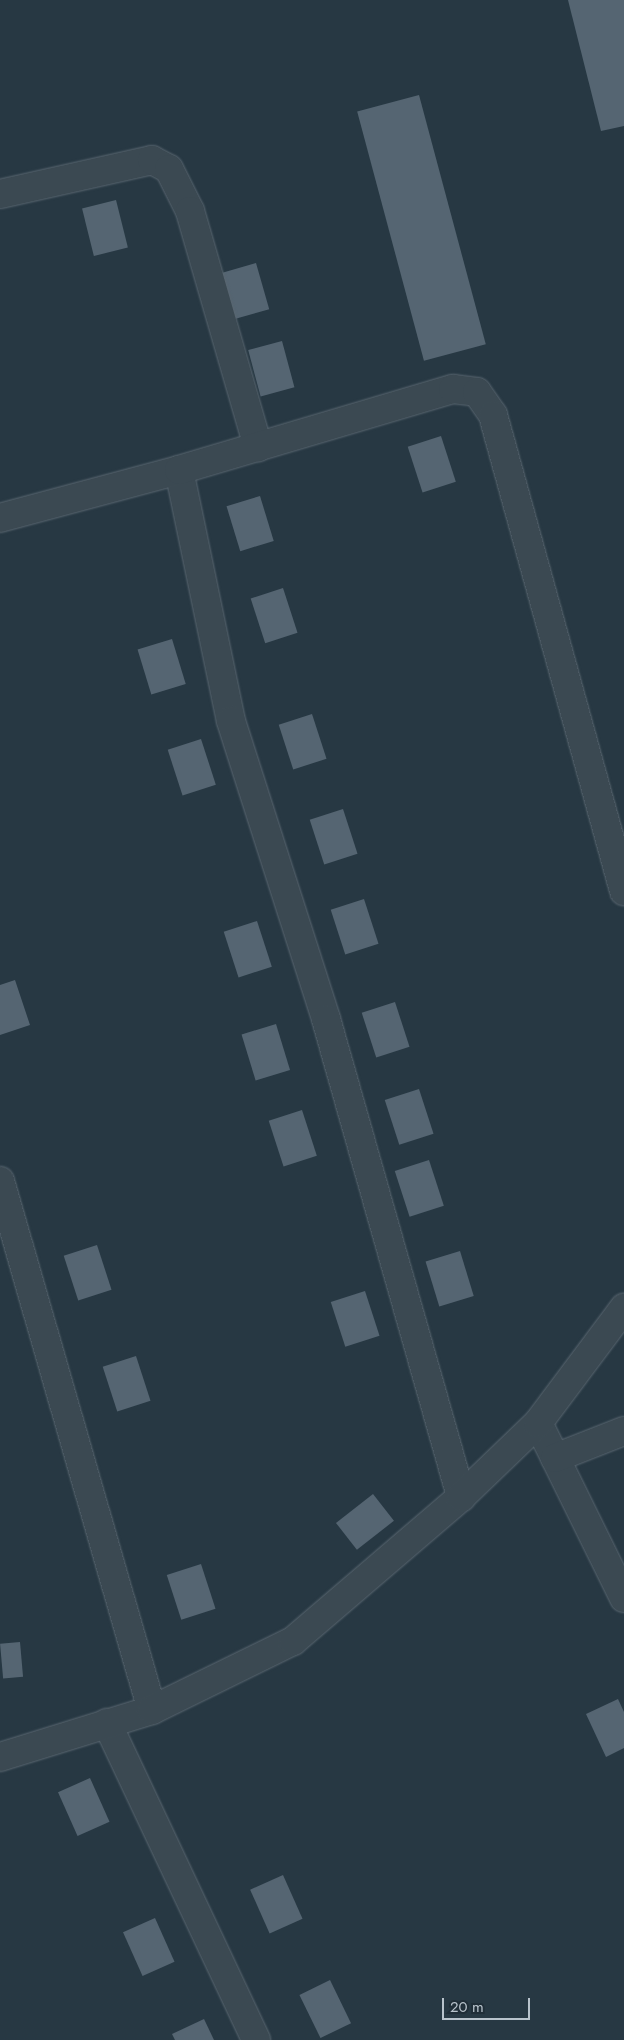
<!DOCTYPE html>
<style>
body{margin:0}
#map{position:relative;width:624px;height:2040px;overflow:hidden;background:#273843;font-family:Jost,sans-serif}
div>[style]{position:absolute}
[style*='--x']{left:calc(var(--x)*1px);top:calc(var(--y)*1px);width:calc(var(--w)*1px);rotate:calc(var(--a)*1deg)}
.building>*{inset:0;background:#556572;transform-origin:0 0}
.roads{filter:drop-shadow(0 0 1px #596670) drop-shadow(0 0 1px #596670)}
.minor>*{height:28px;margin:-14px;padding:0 14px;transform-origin:14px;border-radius:14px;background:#3b4952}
span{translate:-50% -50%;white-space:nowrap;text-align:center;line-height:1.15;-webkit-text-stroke:4.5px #202e38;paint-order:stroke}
.scale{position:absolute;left:442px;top:1998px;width:88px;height:22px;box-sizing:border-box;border:2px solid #b8c3cc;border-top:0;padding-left:6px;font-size:15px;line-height:18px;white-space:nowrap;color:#b8c3cc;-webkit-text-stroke:4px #202e38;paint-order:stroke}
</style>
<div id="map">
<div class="building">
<div style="clip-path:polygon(568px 0,624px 0,624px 126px,601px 131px)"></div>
<div style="left:419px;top:95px;width:258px;height:64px;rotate:75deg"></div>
<div style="left:116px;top:200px;width:49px;height:35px;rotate:76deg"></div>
<div style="left:256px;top:263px;width:48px;height:35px;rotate:74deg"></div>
<div style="left:282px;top:341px;width:48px;height:35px;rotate:75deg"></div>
<div style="left:441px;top:436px;width:48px;height:35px;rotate:72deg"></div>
<div style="left:260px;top:496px;width:47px;height:35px;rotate:73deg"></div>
<div style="left:283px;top:588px;width:47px;height:34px;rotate:72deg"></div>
<div style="left:172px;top:639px;width:47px;height:36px;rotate:73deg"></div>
<div style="left:312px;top:714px;width:47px;height:35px;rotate:72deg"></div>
<div style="left:201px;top:739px;width:48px;height:35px;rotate:72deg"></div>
<div style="left:343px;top:809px;width:47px;height:35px;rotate:72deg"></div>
<div style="left:364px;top:899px;width:47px;height:35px;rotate:72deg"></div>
<div style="left:257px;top:921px;width:48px;height:35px;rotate:72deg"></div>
<div style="clip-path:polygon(15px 980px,30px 1025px,0 1035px,0 985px)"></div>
<div style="left:395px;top:1002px;width:47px;height:35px;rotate:72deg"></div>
<div style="left:276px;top:1024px;width:48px;height:36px;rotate:73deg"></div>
<div style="left:419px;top:1089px;width:47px;height:36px;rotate:72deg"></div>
<div style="left:302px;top:1110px;width:48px;height:35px;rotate:72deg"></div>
<div style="left:429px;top:1160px;width:48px;height:36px;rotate:72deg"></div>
<div style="left:97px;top:1245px;width:47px;height:35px;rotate:72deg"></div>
<div style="left:460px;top:1251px;width:47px;height:36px;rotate:73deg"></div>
<div style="left:365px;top:1291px;width:47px;height:36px;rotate:72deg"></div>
<div style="left:136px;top:1356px;width:47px;height:35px;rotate:72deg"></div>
<div style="left:373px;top:1494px;width:34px;height:47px;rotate:52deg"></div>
<div style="left:201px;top:1564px;width:47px;height:36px;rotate:72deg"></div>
<div style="left:20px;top:1642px;width:35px;height:20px;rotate:85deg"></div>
<div style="clip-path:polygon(618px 1699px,624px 1712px,624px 1748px,606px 1757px,586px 1714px)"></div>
<div style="left:90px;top:1778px;width:48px;height:35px;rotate:66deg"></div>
<div style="left:283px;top:1875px;width:48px;height:36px;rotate:66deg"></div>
<div style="left:155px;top:1918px;width:48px;height:35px;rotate:66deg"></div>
<div style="left:330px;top:1980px;width:48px;height:34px;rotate:64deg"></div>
<div style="clip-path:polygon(204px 2019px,214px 2040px,175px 2040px,172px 2034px)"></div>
</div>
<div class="roads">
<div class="minor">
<div style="--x:0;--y:194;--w:156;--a:-12.6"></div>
<div style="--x:152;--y:160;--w:19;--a:28"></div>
<div style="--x:169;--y:169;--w:47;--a:63.4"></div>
<div style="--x:190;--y:211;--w:246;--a:73.9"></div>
<div style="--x:179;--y:470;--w:256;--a:78.3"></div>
<div style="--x:231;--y:721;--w:313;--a:72.3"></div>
<div style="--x:326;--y:1019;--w:497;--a:74.2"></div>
<div style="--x:0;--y:518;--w:185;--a:-15"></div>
<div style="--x:179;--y:470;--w:286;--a:-16.5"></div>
<div style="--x:453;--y:389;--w:24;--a:7"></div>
<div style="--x:477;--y:392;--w:28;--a:55"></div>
<div style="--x:493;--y:415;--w:494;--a:74.6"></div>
<div style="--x:0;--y:1181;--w:550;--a:73.97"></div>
<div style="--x:538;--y:1423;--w:195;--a:63.8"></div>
<div style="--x:555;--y:1458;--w:74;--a:-21.4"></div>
<div style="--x:107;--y:1723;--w:350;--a:64.8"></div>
<div style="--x:0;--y:1757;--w:159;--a:-17.2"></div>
<div style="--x:152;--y:1710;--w:157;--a:-26.1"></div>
<div style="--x:293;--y:1641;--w:221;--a:-40.6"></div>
<div style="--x:461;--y:1497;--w:107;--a:-43.9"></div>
<div style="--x:538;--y:1423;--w:144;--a:-53.2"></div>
</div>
</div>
<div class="scale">20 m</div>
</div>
